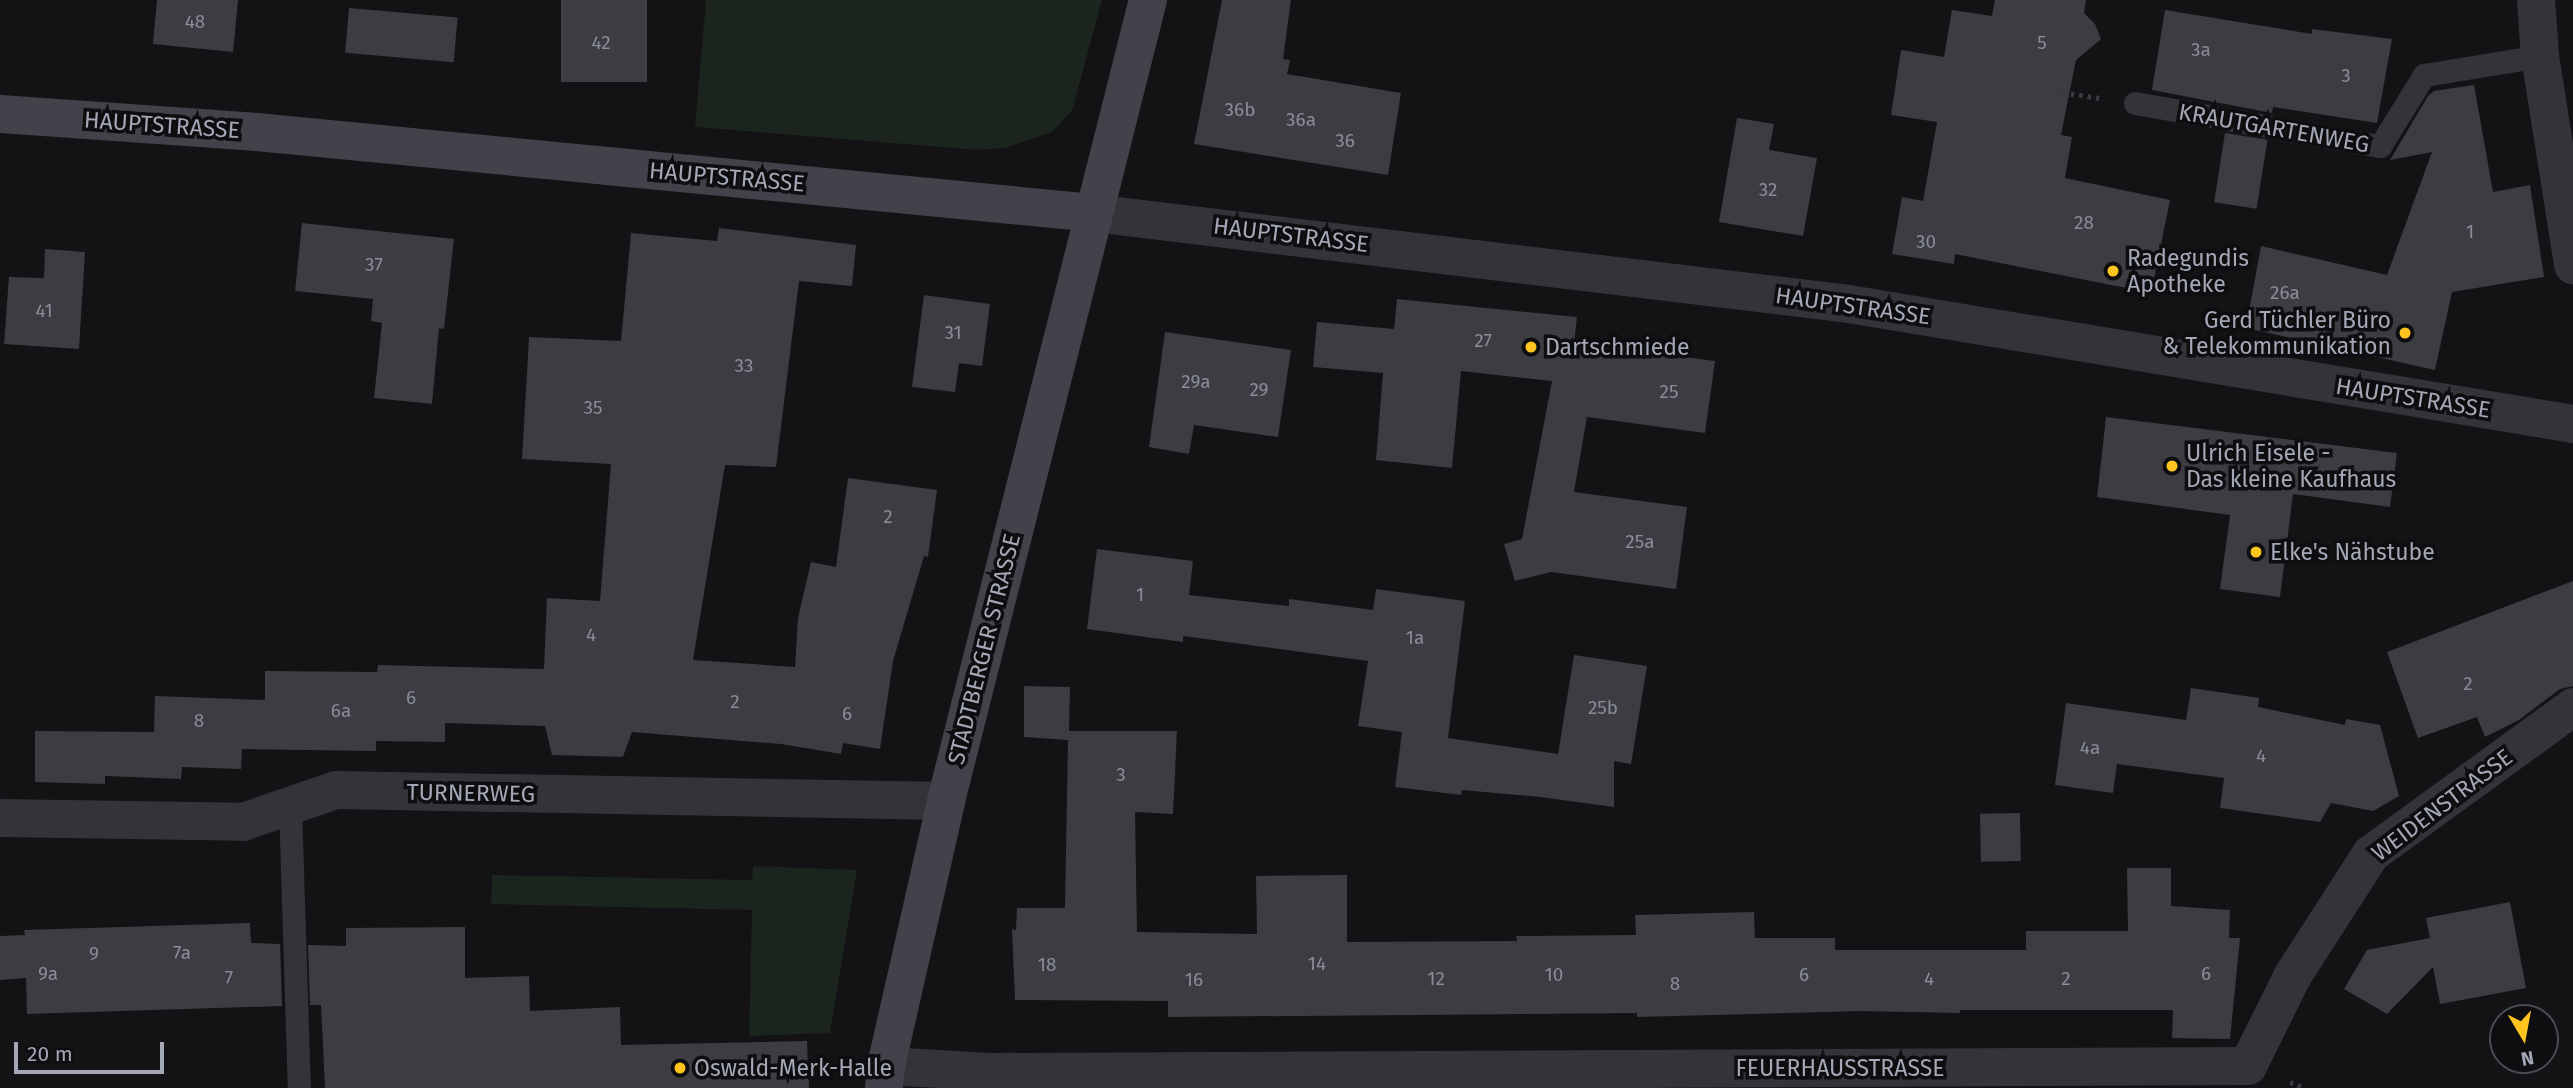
<!DOCTYPE html>
<meta charset="utf-8">
<style>
body{margin:0}
#map{position:relative;width:2573px;height:1088px;overflow:hidden;background:#131214;font-family:"Fira Sans",sans-serif}
div>[style]{position:absolute}
[style*='--x']{left:calc(var(--x)*1px);top:calc(var(--y)*1px);width:calc(var(--w)*1px);rotate:calc(var(--a)*1deg)}
.green>*{inset:0;background:#1c241e}
.building>*{inset:0;background:#3c3c42;transform-origin:0 0}
.path>*{height:4.5px;margin-top:-2.25px;transform-origin:0;background:repeating-linear-gradient(90deg,#393b41 0 3.5px,transparent 0 8.5px)}
.lane>*{height:23px;margin:-11.5px;padding:0 11.5px;transform-origin:11.5px;border-radius:11.5px;background:#33343a}
.street>*{height:38px;margin:-19px;padding:0 19px;transform-origin:19px;border-radius:19px;background:#33343a}
.secondary>*{height:38px;margin:-19px;padding:0 19px;transform-origin:19px;border-radius:19px;background:#41424a}
.dots>*{width:19px;height:19px;translate:-50% -50%;box-sizing:border-box;border:4px solid #0e0d0f;border-radius:50%}
span{translate:-50% -50%;white-space:nowrap;text-align:center;line-height:1.15;-webkit-text-stroke:7px #0e0d0f;paint-order:stroke}
.number-label{font-size:19px;color:#898c99}
.number-label span{-webkit-text-stroke-width:0}
.street-label{font-size:23px;color:#a3a7b6}
.poi-label{font-size:23px;color:#a3a7b6}
.left{translate:0 -50%;text-align:left}
.right{translate:-100% -50%;text-align:right}
.north{position:absolute;left:2489px;top:1004px;width:70px;height:70px;box-sizing:border-box;background:#0e0d0f;border:2px solid #4a4b52;border-radius:50%;rotate:170deg;font-size:19px;font-weight:700;line-height:28px;text-align:center;color:#a3a7b6}
.north::after{content:'';display:block;margin:auto;width:24px;height:32px;background:#ffc420;clip-path:polygon(50% 0,100% 100%,50% 72%,0 100%)}
.scale{position:absolute;left:14px;top:1042px;width:150px;height:32px;box-sizing:border-box;border:4px solid #a3a7b6;border-top:0;padding-left:9px;font-size:21px;line-height:24px;white-space:nowrap;color:#a3a7b6;-webkit-text-stroke:5px #0e0d0f;paint-order:stroke}
</style>
<div id="map">
<div class="green">
<div style="clip-path:polygon(706px 0,1102px 0,1072px 111px,1052px 132px,1005px 148px,978px 150px,695px 127px)"></div>
<div style="clip-path:polygon(753px 866px,857px 870px,830px 1033px,749px 1036px,752px 910px,491px 904px,492px 875px,752px 880px)"></div>
</div>
<div class="building">
<div style="clip-path:polygon(157px 0,238px 0,233px 52px,153px 44px)"></div>
<div style="left:561px;top:0;width:86px;height:82px"></div>
<div style="clip-path:polygon(1222px 0,1291px 0,1283px 59px,1290px 60px,1287px 74px,1401px 93px,1388px 175px,1194px 144px)"></div>
<div style="clip-path:polygon(1995px 0,2086px 0,2084px 13px,2095px 24px,2101px 39px,2076px 60px,2061px 135px,2072px 137px,2065px 178px,2170px 200px,2151px 293px,1955px 254px,1954px 264px,1892px 254px,1902px 197px,1923px 201px,1937px 122px,1891px 115px,1901px 50px,1944px 57px,1952px 10px,1992px 16px)"></div>
<div style="left:349px;top:8px;width:109px;height:45px;rotate:5deg"></div>
<div style="clip-path:polygon(2165px 10px,2312px 34px,2312px 29px,2392px 39px,2377px 123px,2273px 107px,2272px 113px,2152px 90px)"></div>
<div style="clip-path:polygon(2474px 85px,2493px 192px,2530px 185px,2544px 277px,2452px 292px,2435px 370px,2246px 328px,2261px 246px,2387px 275px,2432px 152px,2390px 160px,2428px 96px,2434px 91px)"></div>
<div style="clip-path:polygon(1737px 118px,1774px 124px,1769px 150px,1817px 158px,1803px 236px,1719px 222px)"></div>
<div style="left:2225px;top:133px;width:43px;height:70px;rotate:9deg"></div>
<div style="clip-path:polygon(302px 223px,454px 239px,444px 329px,439px 328px,432px 404px,374px 398px,382px 323px,371px 321px,373px 299px,295px 291px)"></div>
<div style="clip-path:polygon(719px 228px,856px 245px,852px 286px,799px 281px,776px 467px,725px 465px,693px 660px,795px 667px,798px 618px,811px 562px,836px 567px,848px 478px,937px 490px,928px 557px,924px 556px,893px 661px,880px 749px,843px 743px,841px 754px,781px 744px,632px 732px,623px 757px,552px 755px,545px 726px,445px 723px,445px 742px,376px 741px,376px 751px,242px 749px,241px 769px,182px 767px,181px 779px,105px 776px,105px 784px,35px 782px,35px 731px,154px 732px,155px 696px,265px 700px,265px 671px,377px 672px,378px 665px,544px 669px,547px 598px,600px 601px,611px 464px,522px 459px,529px 337px,621px 341px,631px 233px,717px 241px)"></div>
<div style="clip-path:polygon(45px 249px,85px 252px,79px 349px,4px 344px,9px 277px,44px 278px)"></div>
<div style="clip-path:polygon(924px 295px,990px 304px,982px 366px,959px 363px,955px 392px,912px 387px)"></div>
<div style="clip-path:polygon(1397px 299px,1577px 317px,1574px 343px,1715px 361px,1705px 433px,1587px 417px,1574px 492px,1687px 507px,1676px 589px,1551px 572px,1515px 581px,1504px 544px,1522px 539px,1552px 381px,1461px 371px,1452px 468px,1376px 460px,1383px 373px,1313px 367px,1317px 322px,1394px 329px)"></div>
<div style="clip-path:polygon(1165px 332px,1291px 350px,1278px 437px,1194px 425px,1189px 454px,1149px 447px)"></div>
<div style="clip-path:polygon(2106px 417px,2397px 453px,2390px 507px,2293px 494px,2280px 597px,2220px 589px,2230px 515px,2097px 497px)"></div>
<div style="clip-path:polygon(1097px 549px,1193px 561px,1189px 595px,1289px 606px,1289px 599px,1373px 610px,1376px 589px,1465px 601px,1448px 738px,1558px 754px,1574px 655px,1647px 666px,1631px 764px,1614px 761px,1614px 807px,1540px 797px,1462px 790px,1461px 795px,1395px 787px,1402px 732px,1358px 726px,1368px 661px,1183px 636px,1183px 642px,1087px 629px)"></div>
<div style="clip-path:polygon(2573px 581px,2573px 686px,2560px 689px,2519px 720px,2485px 737px,2477px 717px,2418px 738px,2387px 652px)"></div>
<div style="clip-path:polygon(1024px 686px,1070px 687px,1069px 731px,1177px 731px,1173px 814px,1135px 812px,1137px 932px,1257px 934px,1256px 876px,1347px 875px,1347px 942px,1517px 941px,1516px 936px,1636px 935px,1635px 915px,1754px 912px,1755px 938px,1835px 938px,1835px 950px,2026px 950px,2026px 931px,2128px 931px,2127px 868px,2171px 868px,2171px 906px,2230px 910px,2229px 938px,2240px 938px,2230px 1039px,2172px 1038px,2173px 1010px,1960px 1010px,1960px 1013px,1861px 1011px,1637px 1017px,1637px 1013px,1168px 1017px,1168px 1001px,1015px 1000px,1012px 929px,1016px 930px,1017px 908px,1065px 908px,1068px 740px,1024px 737px)"></div>
<div style="clip-path:polygon(2191px 688px,2259px 698px,2258px 707px,2345px 725px,2346px 719px,2380px 725px,2399px 796px,2373px 811px,2331px 803px,2320px 822px,2220px 808px,2224px 778px,2117px 764px,2113px 793px,2055px 785px,2066px 703px,2186px 720px)"></div>
<div style="left:2020px;top:813px;width:48px;height:40px;rotate:89deg"></div>
<div style="clip-path:polygon(2510px 902px,2526px 988px,2440px 1004px,2433px 967px,2387px 1014px,2344px 989px,2367px 950px,2430px 938px,2426px 918px)"></div>
<div style="clip-path:polygon(250px 923px,251px 943px,280px 944px,282px 1006px,27px 1014px,26px 978px,0 980px,0 936px,25px 935px,24px 930px)"></div>
<div style="clip-path:polygon(465px 927px,465px 978px,529px 976px,530px 1011px,620px 1007px,621px 1045px,807px 1041px,809px 1088px,325px 1088px,321px 1005px,310px 1005px,308px 945px,346px 946px,346px 928px)"></div>
</div>
<div class="path">
<div style="--x:2054;--y:91;--w:46;--a:8.8"></div>
<div style="--x:2290;--y:1082;--w:17;--a:21"></div>
</div>
<div class="lane">
<div style="--x:2135;--y:103;--w:249;--a:10"></div>
<div style="--x:2380;--y:146;--w:84;--a:-58.2"></div>
<div style="--x:2424;--y:75;--w:118;--a:-9.3"></div>
<div style="--x:290;--y:806;--w:282;--a:88.2"></div>
</div>
<div class="street">
<div style="--x:2536;--y:0;--w:56;--a:85.9"></div>
<div style="--x:2540;--y:56;--w:212;--a:81"></div>
<div style="--x:1093;--y:213;--w:761;--a:6.86"></div>
<div style="--x:1849;--y:304;--w:734;--a:9.41"></div>
<div style="--x:0;--y:818;--w:243;--a:0.9"></div>
<div style="--x:243;--y:822;--w:98;--a:-19"></div>
<div style="--x:336;--y:790;--w:610;--a:1.03"></div>
<div style="--x:886;--y:1066;--w:104;--a:3.3"></div>
<div style="--x:990;--y:1072;--w:1258;--a:-0.27"></div>
<div style="--x:2248;--y:1066;--w:102;--a:-63.7"></div>
<div style="--x:2293;--y:975;--w:144;--a:-57.2"></div>
<div style="--x:2371;--y:854;--w:250;--a:-36"></div>
</div>
<div class="secondary">
<div style="--x:0;--y:114;--w:258;--a:4"></div>
<div style="--x:257;--y:132;--w:840;--a:5.53"></div>
<div style="--x:884;--y:1088;--w:22;--a:-85"></div>
<div style="--x:886;--y:1066;--w:272;--a:-77.2"></div>
<div style="--x:946;--y:801;--w:826;--a:-75.85"></div>
</div>
<div class="dots">
<div style="left:2113px;top:271px;background:#ffc420"></div>
<div style="left:2405px;top:333px;background:#ffc420"></div>
<div style="left:1531px;top:347px;background:#ffc420"></div>
<div style="left:2172px;top:466px;background:#ffc420"></div>
<div style="left:2256px;top:552px;background:#ffc420"></div>
<div style="left:680px;top:1068px;background:#ffc420"></div>
</div>
<div class="number-label">
<span style="left:195px;top:22px">48</span>
<span style="left:601px;top:43px">42</span>
<span style="left:2042px;top:43px">5</span>
<span style="left:2201px;top:50px">3a</span>
<span style="left:2346px;top:76px">3</span>
<span style="left:1240px;top:110px">36b</span>
<span style="left:1301px;top:120px">36a</span>
<span style="left:1345px;top:141px">36</span>
<span style="left:1768px;top:190px">32</span>
<span style="left:2084px;top:223px">28</span>
<span style="left:2470px;top:232px">1</span>
<span style="left:1926px;top:242px">30</span>
<span style="left:374px;top:265px">37</span>
<span style="left:2285px;top:293px">26a</span>
<span style="left:44px;top:311px">41</span>
<span style="left:953px;top:333px">31</span>
<span style="left:1483px;top:341px">27</span>
<span style="left:744px;top:366px">33</span>
<span style="left:1196px;top:382px">29a</span>
<span style="left:1259px;top:390px">29</span>
<span style="left:1669px;top:392px">25</span>
<span style="left:593px;top:408px">35</span>
<span style="left:888px;top:517px">2</span>
<span style="left:1640px;top:542px">25a</span>
<span style="left:1140px;top:595px">1</span>
<span style="left:591px;top:635px">4</span>
<span style="left:1415px;top:638px">1a</span>
<span style="left:2468px;top:684px">2</span>
<span style="left:411px;top:698px">6</span>
<span style="left:735px;top:702px">2</span>
<span style="left:1603px;top:708px">25b</span>
<span style="left:341px;top:711px">6a</span>
<span style="left:847px;top:714px">6</span>
<span style="left:199px;top:721px">8</span>
<span style="left:2090px;top:748px">4a</span>
<span style="left:2261px;top:756px">4</span>
<span style="left:1121px;top:775px">3</span>
<span style="left:182px;top:953px">7a</span>
<span style="left:94px;top:954px">9</span>
<span style="left:1317px;top:964px">14</span>
<span style="left:1047px;top:965px">18</span>
<span style="left:48px;top:974px">9a</span>
<span style="left:2206px;top:974px">6</span>
<span style="left:1554px;top:975px">10</span>
<span style="left:1804px;top:975px">6</span>
<span style="left:229px;top:978px">7</span>
<span style="left:1436px;top:979px">12</span>
<span style="left:1929px;top:979px">4</span>
<span style="left:2066px;top:979px">2</span>
<span style="left:1194px;top:980px">16</span>
<span style="left:1675px;top:984px">8</span>
</div>
<div class="street-label">
<span style="left:162px;top:125px;rotate:4deg">HAUPTSTRASSE</span>
<span style="left:2274px;top:128px;rotate:10deg">KRAUTGARTENWEG</span>
<span style="left:727px;top:177px;rotate:5deg">HAUPTSTRASSE</span>
<span style="left:1291px;top:235px;rotate:7deg">HAUPTSTRASSE</span>
<span style="left:1853px;top:306px;rotate:8deg">HAUPTSTRASSE</span>
<span style="left:2413px;top:398px;rotate:9deg">HAUPTSTRASSE</span>
<span style="left:984px;top:649px;rotate:-76deg">STADTBERGER STRASSE</span>
<span style="left:471px;top:793px;rotate:1deg">TURNERWEG</span>
<span style="left:2442px;top:805px;rotate:-37deg">WEIDENSTRASSE</span>
<span style="left:1840px;top:1068px">FEUERHAUSSTRASSE</span>
</div>
<div class="poi-label">
<span class="left" style="left:2127px;top:271px">Radegundis<br>Apotheke</span>
<span class="right" style="left:2391px;top:333px">Gerd Tüchler Büro<br>&amp; Telekommunikation</span>
<span class="left" style="left:1545px;top:347px">Dartschmiede</span>
<span class="left" style="left:2186px;top:466px">Ulrich Eisele -<br>Das kleine Kaufhaus</span>
<span class="left" style="left:2270px;top:552px">Elke's Nähstube</span>
<span class="left" style="left:694px;top:1068px">Oswald-Merk-Halle</span>
</div>
<div class="north">N</div>
<div class="scale">20 m</div>
</div>
